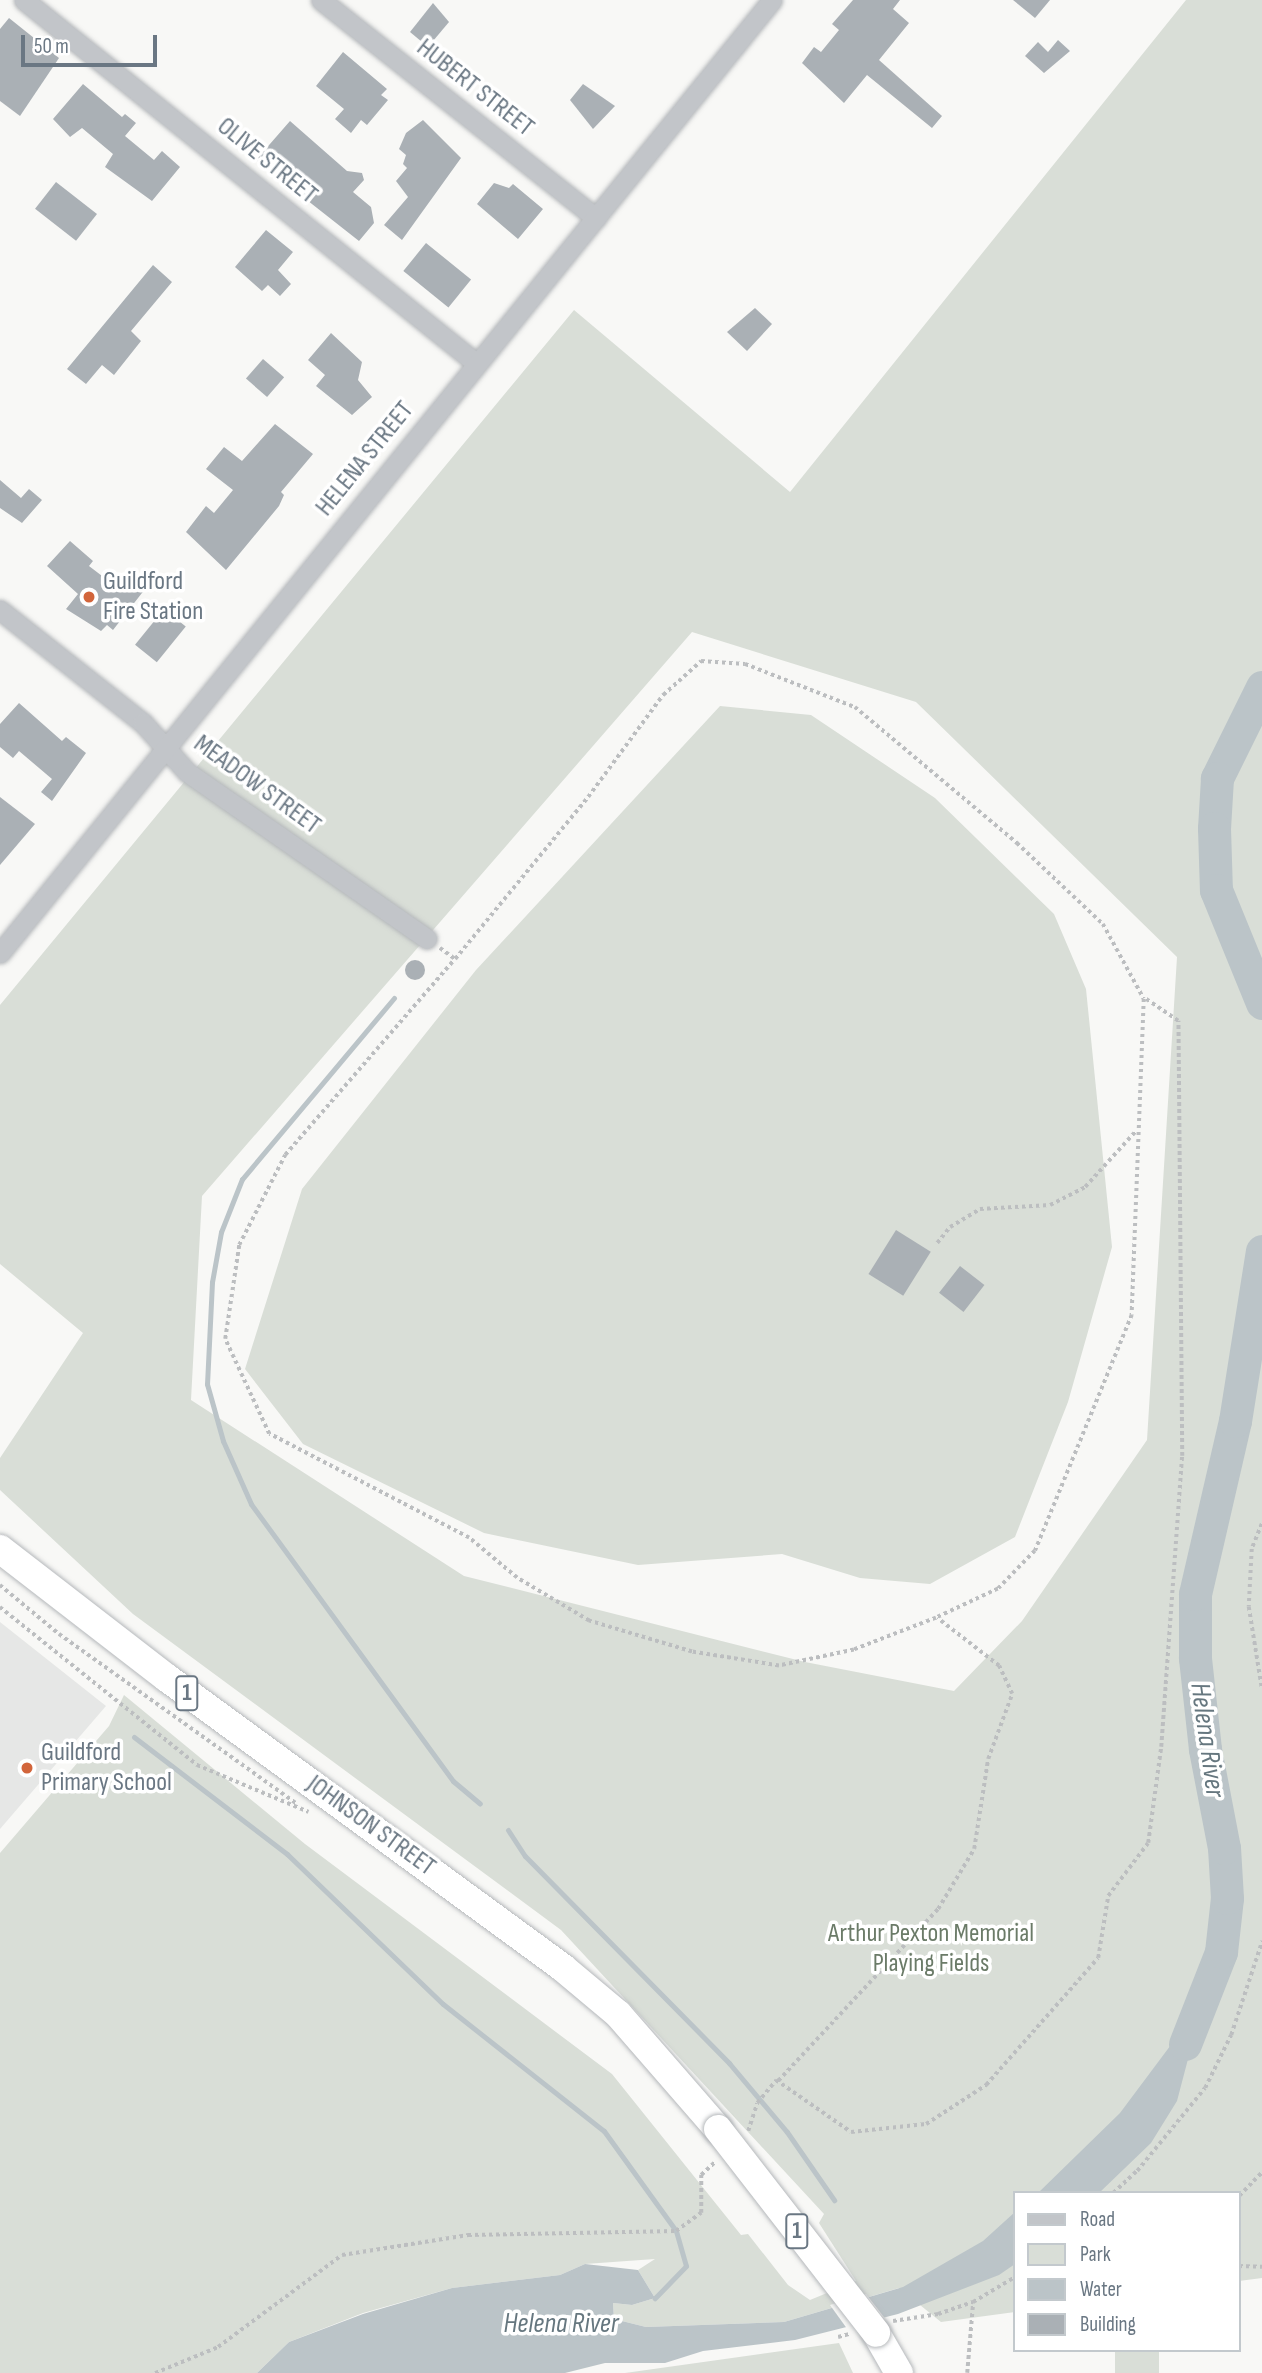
<!DOCTYPE html>
<style>
body{margin:0}
#map{position:relative;width:1262px;height:2373px;overflow:hidden;background:#f8f8f6;font-family:"Sofia Sans Condensed",sans-serif}
div>[style]{position:absolute}
[style*='--x']{left:calc(var(--x)*1px);top:calc(var(--y)*1px);width:calc(var(--w)*1px);rotate:calc(var(--a)*1deg)}
.built>*{inset:0;background:#e6e7e6}
.green>*{inset:0;background:#d9ded7;transform-origin:0 0}
.water>*{inset:0;background:#bbc4c8}
.pier>*{inset:0;background:#f8f8f6}
.stream>*{height:5px;margin:-2.5px;padding:0 2.5px;transform-origin:2.5px;border-radius:2.5px;background:#bbc4c8}
.river>*{height:33px;margin:-16.5px;padding:0 16.5px;transform-origin:16.5px;border-radius:16.5px;background:#bbc4c8}
.building>*{inset:0;background:#aab0b5;transform-origin:0 0}
.round{border-radius:50%}
.path>*{height:3.5px;margin-top:-1.75px;transform-origin:0;background:repeating-linear-gradient(90deg,#bcbec0 0 3.5px,transparent 0 7px)}
.roads{filter:drop-shadow(0 0 2px #b5b8bb) drop-shadow(0 0 2px #b5b8bb)}
.minor>*{height:19px;margin:-9.5px;padding:0 9.5px;transform-origin:9.5px;border-radius:9.5px;background:#c2c5c9}
.highway>*{height:28px;margin:-14px;padding:0 14px;transform-origin:14px;border-radius:14px;background:#fff}
.bridges{filter:drop-shadow(0 0 2px #b5b8bb) drop-shadow(0 0 2px #b5b8bb)}
.highway-bridge>*{height:28px;margin:-14px;padding:0 14px;transform-origin:14px;border-radius:14px;background:#fff}
.dots>*{width:19px;height:19px;translate:-50% -50%;box-sizing:border-box;border:4px solid #fff;border-radius:50%}
span{translate:-50% -50%;white-space:nowrap;text-align:center;line-height:1.15;-webkit-text-stroke:7px #fff;paint-order:stroke}
.shield-label span{padding:2px 5px;background:#fff;border:2px solid;border-radius:5px;-webkit-text-stroke-width:0}
.shield-label{font-size:24px;color:#6a7783;font-weight:700}
.street-label{font-size:26px;color:#6a7783}
.poi-label{font-size:26px;color:#6a7783}
.left{translate:0 -50%;text-align:left}
.park-label{font-size:26px;color:#6b7b68}
.water-label{font-size:28px;color:#66777f;font-style:italic}
.legend{position:absolute;left:1013px;top:2191px;width:228px;height:161px;box-sizing:border-box;background:#fff;border:2px solid #c3c9cd;margin:0;padding:9px 12px;list-style:none;font-size:21px;color:#6a7783}
.legend li{display:flex;align-items:center;gap:14px;height:35px}
.legend b{width:35px;border:2px solid #c3c9cd}
.scale{position:absolute;left:21px;top:35px;width:136px;height:32px;box-sizing:border-box;border:4px solid #6a7783;border-top:0;padding-left:9px;font-size:21px;line-height:24px;white-space:nowrap;color:#6a7783;-webkit-text-stroke:5px #fff;paint-order:stroke}
</style>
<div id="map">
<div class="built">
<div style="clip-path:polygon(0 1622px,106px 1706px,0 1829px)"></div>
</div>
<div class="green">
<div style="clip-path:polygon(evenodd,1186px 0,1262px 0,1262px 2278px,1239px 2281px,1239px 2193px,1015px 2193px,1015px 2312px,941px 2322px,899px 2288px,784px 2322px,646px 2327px,614px 2319px,613px 2303px,632px 2305px,655px 2298px,638px 2270px,655px 2259px,585px 2264px,560px 2275px,452px 2288px,363px 2313px,289px 2342px,257px 2373px,0 2373px,0 1853px,109px 1726px,124px 1695px,305px 1844px,612px 2074px,741px 2235px,748px 2234px,788px 2285px,810px 2300px,856px 2281px,819px 2223px,824px 2214px,561px 1930px,133px 1614px,0 1490px,0 1458px,83px 1333px,0 1264px,0 1005px,574px 310px,790px 492px,1186px 0,692px 632px,916px 702px,1177px 957px,1147px 1440px,1022px 1621px,954px 1691px,805px 1662px,464px 1576px,191px 1400px,202px 1196px,692px 632px)"></div>
<div style="clip-path:polygon(720px 706px,811px 715px,935px 798px,1054px 914px,1086px 989px,1112px 1247px,1068px 1402px,1015px 1537px,930px 1584px,860px 1578px,782px 1554px,638px 1565px,484px 1533px,303px 1444px,245px 1369px,302px 1189px,476px 970px)"></div>
<div style="clip-path:polygon(839px 2343px,853px 2373px,625px 2373px)"></div>
<div style="left:1115px;top:2350px;width:44px;height:23px"></div>
</div>
<div class="water">
<div style="clip-path:polygon(1203px 2002px,1177px 2101px,1151px 2143px,1099px 2193px,1038px 2193px,1120px 2113px)"></div>
<div style="clip-path:polygon(1015px 2212px,1015px 2264px,999px 2275px,898px 2314px,795px 2340px,703px 2351px,665px 2363px,605px 2363px,565px 2373px,257px 2373px,289px 2342px,363px 2314px,452px 2288px,560px 2275px,585px 2264px,638px 2270px,655px 2298px,632px 2305px,613px 2303px,614px 2319px,646px 2327px,784px 2322px,903px 2287px,983px 2241px)"></div>
</div>
<div class="pier">
<div style="clip-path:polygon(866px 2294px,887px 2321px,848px 2330px,830px 2305px)"></div>
</div>
<div class="stream">
<div style="--x:394;--y:998;--w:236;--a:130"></div>
<div style="--x:242;--y:1179;--w:57;--a:111.6"></div>
<div style="--x:221;--y:1232;--w:51;--a:100.2"></div>
<div style="--x:212;--y:1282;--w:102;--a:92.8"></div>
<div style="--x:207;--y:1384;--w:59;--a:74.3"></div>
<div style="--x:223;--y:1441;--w:69;--a:66"></div>
<div style="--x:251;--y:1504;--w:343;--a:53.9"></div>
<div style="--x:453;--y:1781;--w:35;--a:40"></div>
<div style="--x:134;--y:1737;--w:193;--a:37.4"></div>
<div style="--x:287;--y:1854;--w:216;--a:43.9"></div>
<div style="--x:443;--y:2004;--w:205;--a:38.3"></div>
<div style="--x:604;--y:2131;--w:123;--a:54.2"></div>
<div style="--x:676;--y:2231;--w:36;--a:74"></div>
<div style="--x:686;--y:2266;--w:45;--a:134.1"></div>
<div style="--x:508;--y:1830;--w:31;--a:57"></div>
<div style="--x:525;--y:1856;--w:291;--a:45.4"></div>
<div style="--x:729;--y:2063;--w:90;--a:50"></div>
<div style="--x:787;--y:2132;--w:83;--a:55.3"></div>
</div>
<div class="river">
<div style="--x:1262;--y:687;--w:102;--a:116.3"></div>
<div style="--x:1217;--y:778;--w:50;--a:93.4"></div>
<div style="--x:1214;--y:828;--w:62;--a:88.2"></div>
<div style="--x:1216;--y:890;--w:122;--a:67.8"></div>
<div style="--x:1185;--y:2044;--w:99;--a:-68.6"></div>
<div style="--x:1221;--y:1952;--w:54;--a:-83.7"></div>
<div style="--x:1227;--y:1898;--w:50;--a:-93.4"></div>
<div style="--x:1224;--y:1848;--w:101;--a:-100.9"></div>
<div style="--x:1205;--y:1749;--w:92;--a:-96.3"></div>
<div style="--x:1195;--y:1658;--w:64;--a:-90"></div>
<div style="--x:1195;--y:1594;--w:178;--a:-77"></div>
<div style="--x:1235;--y:1421;--w:172;--a:-81"></div>
</div>
<div class="building">
<div style="clip-path:polygon(853px 0,900px 0,893px 9px,909px 23px,879px 60px,942px 116px,932px 128px,867px 75px,844px 103px,802px 63px,814px 47px,821px 52px,839px 30px,832px 24px)"></div>
<div style="clip-path:polygon(1013px 0,1050px 0,1035px 18px)"></div>
<div style="clip-path:polygon(433px 3px,449px 22px,428px 47px,410px 32px)"></div>
<div style="clip-path:polygon(9px 18px,59px 58px,20px 116px,0 101px,0 29px)"></div>
<div style="clip-path:polygon(1058px 40px,1070px 51px,1044px 73px,1025px 56px,1038px 42px,1048px 52px)"></div>
<div style="clip-path:polygon(343px 52px,387px 89px,381px 95px,388px 100px,367px 125px,361px 120px,351px 133px,335px 119px,344px 109px,316px 86px)"></div>
<div style="clip-path:polygon(83px 84px,122px 117px,125px 114px,136px 123px,125px 136px,154px 160px,162px 151px,180px 167px,152px 201px,105px 167px,113px 154px,82px 128px,70px 137px,53px 119px)"></div>
<div style="clip-path:polygon(583px 84px,615px 106px,593px 129px,570px 100px)"></div>
<div style="clip-path:polygon(423px 120px,461px 158px,402px 240px,384px 225px,408px 197px,396px 181px,407px 168px,403px 164px,406px 155px,399px 149px,406px 133px)"></div>
<div style="clip-path:polygon(290px 121px,347px 171px,362px 173px,364px 180px,353px 192px,371px 207px,374px 223px,359px 241px,256px 160px)"></div>
<div style="left:56px;top:182px;width:52px;height:34px;rotate:38deg"></div>
<div style="clip-path:polygon(494px 183px,509px 188px,513px 184px,543px 209px,518px 239px,477px 204px)"></div>
<div style="clip-path:polygon(266px 230px,293px 252px,278px 270px,291px 284px,280px 296px,268px 285px,262px 291px,235px 267px)"></div>
<div style="left:426px;top:243px;width:58px;height:36px;rotate:39deg"></div>
<div style="clip-path:polygon(153px 265px,172px 282px,131px 331px,141px 341px,114px 375px,102px 365px,86px 384px,67px 369px)"></div>
<div style="clip-path:polygon(755px 308px,772px 324px,747px 351px,727px 332px)"></div>
<div style="clip-path:polygon(331px 333px,362px 362px,358px 380px,372px 397px,352px 415px,316px 386px,325px 375px,308px 360px)"></div>
<div style="left:263px;top:359px;width:28px;height:26px;rotate:41deg"></div>
<div style="clip-path:polygon(275px 424px,313px 454px,281px 492px,284px 495px,279px 506px,226px 570px,186px 532px,206px 506px,214px 513px,233px 490px,206px 469px,224px 447px,242px 461px)"></div>
<div style="clip-path:polygon(0 480px,21px 498px,29px 489px,42px 500px,22px 523px,0 508px)"></div>
<div style="clip-path:polygon(70px 541px,93px 561px,89px 566px,123px 592px,138px 575px,149px 584px,113px 630px,107px 625px,101px 631px,66px 609px,78px 594px,47px 566px)"></div>
<div style="left:164px;top:609px;width:28px;height:46px;rotate:39deg"></div>
<div style="clip-path:polygon(19px 703px,62px 741px,66px 737px,86px 753px,52px 801px,41px 792px,52px 779px,19px 751px,13px 758px,0 747px,0 724px)"></div>
<div style="clip-path:polygon(0 797px,35px 824px,0 865px)"></div>
<div class="round" style="left:405px;top:960px;width:20px;height:20px"></div>
<div style="left:896px;top:1230px;width:41px;height:52px;rotate:32deg"></div>
<div style="left:960px;top:1266px;width:31px;height:34px;rotate:38deg"></div>
</div>
<div class="path">
<div style="--x:701;--y:661;--w:44;--a:3.9"></div>
<div style="--x:745;--y:664;--w:118;--a:21.4"></div>
<div style="--x:855;--y:707;--w:212;--a:40"></div>
<div style="--x:1017;--y:843;--w:118;--a:43.3"></div>
<div style="--x:1103;--y:924;--w:85;--a:61.3"></div>
<div style="--x:1144;--y:999;--w:316;--a:92.2"></div>
<div style="--x:1132;--y:1315;--w:255;--a:112.3"></div>
<div style="--x:1035;--y:1551;--w:53;--a:134.2"></div>
<div style="--x:998;--y:1589;--w:68;--a:154.9"></div>
<div style="--x:936;--y:1618;--w:88;--a:158.7"></div>
<div style="--x:854;--y:1650;--w:77;--a:168"></div>
<div style="--x:779;--y:1666;--w:88;--a:-170.9"></div>
<div style="--x:692;--y:1652;--w:108;--a:-163.2"></div>
<div style="--x:589;--y:1621;--w:84;--a:-149.2"></div>
<div style="--x:517;--y:1578;--w:62;--a:-140.2"></div>
<div style="--x:469;--y:1538;--w:225;--a:-152.5"></div>
<div style="--x:269;--y:1434;--w:105;--a:-114.9"></div>
<div style="--x:225;--y:1339;--w:95;--a:-81.5"></div>
<div style="--x:239;--y:1245;--w:101;--a:-62.9"></div>
<div style="--x:285;--y:1155;--w:259;--a:-49.1"></div>
<div style="--x:455;--y:959;--w:210;--a:-50.6"></div>
<div style="--x:588;--y:797;--w:127;--a:-53.7"></div>
<div style="--x:663;--y:695;--w:51;--a:-41.8"></div>
<div style="--x:440;--y:948;--w:19;--a:36"></div>
<div style="--x:937;--y:1243;--w:21;--a:-51"></div>
<div style="--x:950;--y:1227;--w:35;--a:-31"></div>
<div style="--x:980;--y:1209;--w:70;--a:-3.3"></div>
<div style="--x:1050;--y:1205;--w:39;--a:-27"></div>
<div style="--x:1085;--y:1187;--w:76;--a:-47.7"></div>
<div style="--x:1262;--y:1524;--w:27;--a:112"></div>
<div style="--x:1252;--y:1549;--w:58;--a:93"></div>
<div style="--x:1249;--y:1607;--w:82;--a:80.9"></div>
<div style="--x:0;--y:1585;--w:77;--a:39.7"></div>
<div style="--x:59;--y:1634;--w:292;--a:35.5"></div>
<div style="--x:0;--y:1607;--w:253;--a:38.7"></div>
<div style="--x:197;--y:1765;--w:121;--a:22.8"></div>
<div style="--x:778;--y:2081;--w:235;--a:-47.1"></div>
<div style="--x:938;--y:1909;--w:70;--a:-59"></div>
<div style="--x:974;--y:1849;--w:91;--a:-81.2"></div>
<div style="--x:988;--y:1759;--w:69;--a:-69.7"></div>
<div style="--x:1012;--y:1694;--w:31;--a:-115"></div>
<div style="--x:999;--y:1666;--w:78;--a:-142.3"></div>
<div style="--x:748;--y:2131;--w:29;--a:-72"></div>
<div style="--x:757;--y:2103;--w:30;--a:-50"></div>
<div style="--x:776;--y:2080;--w:91;--a:34.7"></div>
<div style="--x:851;--y:2132;--w:75;--a:-6.1"></div>
<div style="--x:926;--y:2124;--w:72;--a:-33"></div>
<div style="--x:986;--y:2085;--w:169;--a:-48.6"></div>
<div style="--x:1098;--y:1958;--w:63;--a:-80.8"></div>
<div style="--x:1108;--y:1896;--w:66;--a:-53"></div>
<div style="--x:1148;--y:1843;--w:97;--a:-82.3"></div>
<div style="--x:1161;--y:1747;--w:292;--a:-85.9"></div>
<div style="--x:1182;--y:1456;--w:435;--a:-90.5"></div>
<div style="--x:1178;--y:1021;--w:40;--a:-146"></div>
<div style="--x:1113;--y:2193;--w:33;--a:-43"></div>
<div style="--x:1137;--y:2171;--w:107;--a:-50.7"></div>
<div style="--x:1205;--y:2088;--w:59;--a:-63.9"></div>
<div style="--x:1231;--y:2035;--w:99;--a:-71.7"></div>
<div style="--x:1239;--y:2196;--w:33;--a:-46"></div>
<div style="--x:1239;--y:2266;--w:23;--a:2"></div>
<div style="--x:893;--y:2321;--w:46;--a:-8.8"></div>
<div style="--x:938;--y:2314;--w:37;--a:-19"></div>
<div style="--x:973;--y:2302;--w:49;--a:-30.8"></div>
<div style="--x:838;--y:2337;--w:11;--a:-15"></div>
<div style="--x:155;--y:2373;--w:68;--a:-22.4"></div>
<div style="--x:218;--y:2347;--w:154;--a:-36.6"></div>
<div style="--x:342;--y:2255;--w:128;--a:-9"></div>
<div style="--x:468;--y:2235;--w:208;--a:-1.1"></div>
<div style="--x:676;--y:2231;--w:31;--a:-36"></div>
<div style="--x:701;--y:2213;--w:38;--a:-90"></div>
<div style="--x:701;--y:2175;--w:19;--a:-43"></div>
<div style="--x:967;--y:2373;--w:71;--a:-85.2"></div>
</div>
<div class="roads">
<div class="minor">
<div style="--x:24;--y:0;--w:580;--a:38.77"></div>
<div style="--x:321;--y:0;--w:351;--a:38.4"></div>
<div style="--x:0;--y:610;--w:182;--a:38.3"></div>
<div style="--x:143;--y:723;--w:66;--a:48.1"></div>
<div style="--x:187;--y:772;--w:292;--a:34.8"></div>
<div style="--x:0;--y:953;--w:1226;--a:-50.99"></div>
</div>
<div class="highway">
<div style="--x:0;--y:1549;--w:211;--a:37.7"></div>
<div style="--x:167;--y:1678;--w:491;--a:36.2"></div>
<div style="--x:563;--y:1968;--w:72;--a:39.9"></div>
<div style="--x:618;--y:2014;--w:152;--a:49"></div>
<div style="--x:876;--y:2333;--w:46;--a:60.1"></div>
</div>
</div>
<div class="bridges">
<div class="highway-bridge">
<div style="--x:718;--y:2129;--w:258;--a:52.2"></div>
</div>
</div>
<div class="dots">
<div style="left:89px;top:597px;background:#d2653b"></div>
<div style="left:27px;top:1768px;background:#d2653b"></div>
</div>
<div class="shield-label">
<span style="left:187px;top:1693px">1</span>
<span style="left:797px;top:2231px">1</span>
</div>
<div class="street-label">
<span style="left:475px;top:88px;rotate:38deg">HUBERT STREET</span>
<span style="left:267px;top:161px;rotate:39deg">OLIVE STREET</span>
<span style="left:365px;top:459px;rotate:-51deg">HELENA STREET</span>
<span style="left:257px;top:785px;rotate:36deg">MEADOW STREET</span>
<span style="left:371px;top:1826px;rotate:36deg">JOHNSON STREET</span>
</div>
<div class="poi-label">
<span class="left" style="left:103px;top:597px">Guildford<br>Fire Station</span>
<span class="left" style="left:41px;top:1768px">Guildford<br>Primary School</span>
</div>
<div class="park-label">
<span style="left:931px;top:1949px">Arthur Pexton Memorial<br>Playing Fields</span>
</div>
<div class="water-label">
<span style="left:1207px;top:1740px;rotate:82deg">Helena River</span>
<span style="left:561px;top:2324px">Helena River</span>
</div>
<ul class="legend">
<li><b style="height:9px;background:#c2c5c9"></b>Road</li>
<li><b style="height:19px;background:#d9ded7"></b>Park</li>
<li><b style="height:19px;background:#bbc4c8"></b>Water</li>
<li><b style="height:19px;background:#aab0b5"></b>Building</li>
</ul>
<div class="scale">50 m</div>
</div>
